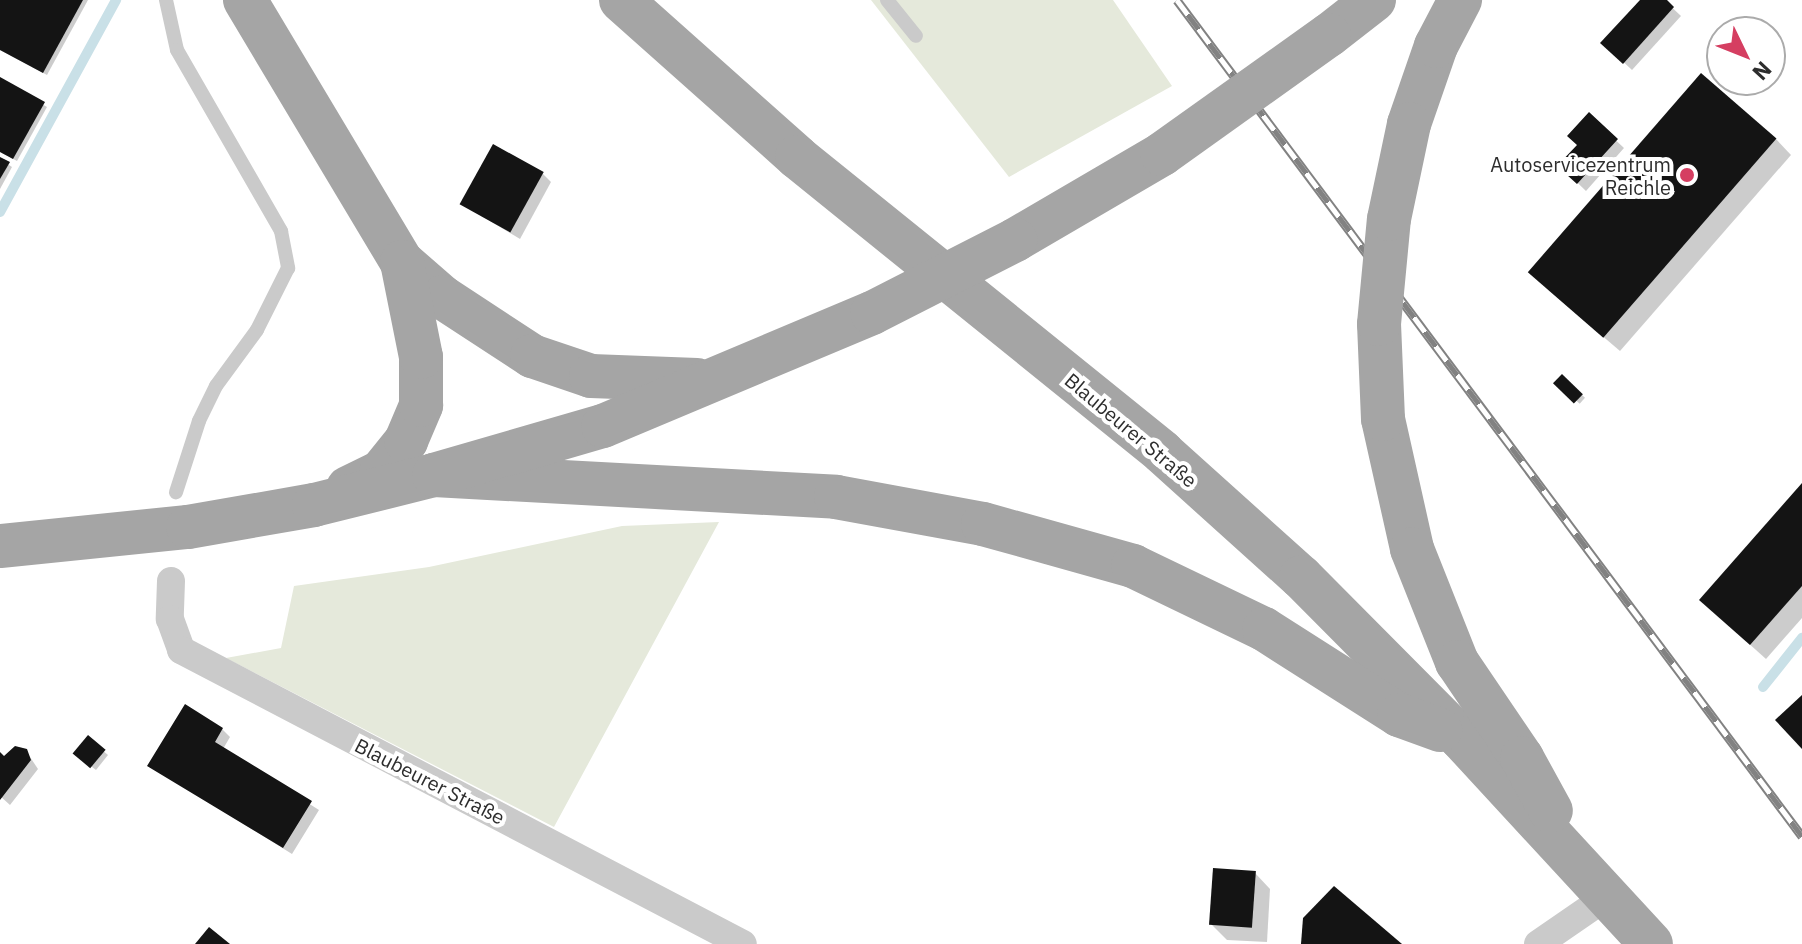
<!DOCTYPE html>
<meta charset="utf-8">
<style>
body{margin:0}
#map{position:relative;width:1802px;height:944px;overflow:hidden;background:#fff;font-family:"IBM Plex Sans",sans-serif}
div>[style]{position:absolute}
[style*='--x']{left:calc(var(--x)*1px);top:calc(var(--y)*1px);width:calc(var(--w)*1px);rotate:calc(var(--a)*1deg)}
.green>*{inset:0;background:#e5e9db}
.shadow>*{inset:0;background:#0003;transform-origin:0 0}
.stream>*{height:10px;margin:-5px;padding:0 5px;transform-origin:5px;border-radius:5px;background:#c9e0e7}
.building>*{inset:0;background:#141414;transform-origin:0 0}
.service>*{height:14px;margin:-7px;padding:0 7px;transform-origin:7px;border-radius:7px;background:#cacaca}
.minor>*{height:28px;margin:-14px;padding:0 14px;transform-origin:14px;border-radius:14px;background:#cacaca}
.primary>*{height:44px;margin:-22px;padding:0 22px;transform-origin:22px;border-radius:22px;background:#a5a5a5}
.rail>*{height:9px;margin-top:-4.5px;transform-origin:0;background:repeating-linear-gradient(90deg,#fff 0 18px,#828282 0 36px);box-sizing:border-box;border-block:2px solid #828282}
.primary-bridge>*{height:44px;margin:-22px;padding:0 22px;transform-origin:22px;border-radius:22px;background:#a5a5a5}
.dots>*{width:22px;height:22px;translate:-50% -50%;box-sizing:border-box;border:4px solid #fff;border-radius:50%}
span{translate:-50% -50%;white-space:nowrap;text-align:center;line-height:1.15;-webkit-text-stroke:8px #fff;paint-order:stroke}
.poi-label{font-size:20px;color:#2d2d2d}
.right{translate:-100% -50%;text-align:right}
.street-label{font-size:20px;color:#2d2d2d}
.north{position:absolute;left:1706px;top:16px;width:80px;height:80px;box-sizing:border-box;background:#fff;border:2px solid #ababab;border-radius:50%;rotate:133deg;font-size:22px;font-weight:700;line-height:32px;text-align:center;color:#2d2d2d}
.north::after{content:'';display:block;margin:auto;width:28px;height:36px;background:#d53e61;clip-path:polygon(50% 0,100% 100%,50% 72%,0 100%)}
</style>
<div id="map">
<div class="green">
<div style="clip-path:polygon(871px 0,1113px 0,1172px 86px,1009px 177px)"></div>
<div style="clip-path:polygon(719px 522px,554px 827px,226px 658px,281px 648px,294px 586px,429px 567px,622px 526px)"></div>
</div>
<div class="shadow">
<div style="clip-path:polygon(0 0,88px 0,47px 75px,0 50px)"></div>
<div style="clip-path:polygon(1642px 0,1664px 0,1681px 16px,1632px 70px,1603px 43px)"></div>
<div style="clip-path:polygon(0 79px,47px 107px,17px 161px,0 152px)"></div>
<div style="clip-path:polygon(1589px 115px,1624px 148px,1586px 191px,1560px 166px,1579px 145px)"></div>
<div style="clip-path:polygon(1776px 139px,1791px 155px,1620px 351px,1546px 288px)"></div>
<div style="clip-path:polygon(0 159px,12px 167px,0 189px)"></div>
<div style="clip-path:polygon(543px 174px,551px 182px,520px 239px,463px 205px)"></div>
<div style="left:1562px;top:377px;width:31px;height:8px;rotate:42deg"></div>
<div style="clip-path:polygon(1802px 486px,1802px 618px,1766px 659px,1717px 615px)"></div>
<div style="clip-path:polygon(222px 729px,230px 737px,223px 749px,319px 810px,292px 854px,150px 766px)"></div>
<div style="clip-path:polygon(88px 738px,108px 755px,96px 770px,79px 757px)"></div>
<div style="clip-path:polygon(26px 751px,38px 769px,10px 805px,0 796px,0 754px,5px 758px)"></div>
<div style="clip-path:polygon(1255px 873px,1270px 889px,1267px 942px,1227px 940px,1211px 924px)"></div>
</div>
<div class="stream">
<div style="--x:0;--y:212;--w:242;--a:-61.3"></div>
<div style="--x:1763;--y:687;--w:63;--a:-51.5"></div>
</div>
<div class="building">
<div style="clip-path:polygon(0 0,83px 0,43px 73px,0 50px)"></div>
<div style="clip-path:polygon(1640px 0,1667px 0,1674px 7px,1623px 64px,1600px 43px)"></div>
<div style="left:1701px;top:73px;width:100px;height:264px;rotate:41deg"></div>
<div style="clip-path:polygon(0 77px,45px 102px,13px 159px,0 152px)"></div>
<div style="clip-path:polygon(1589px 112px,1618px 139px,1577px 184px,1557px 166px,1577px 145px,1567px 136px)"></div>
<div style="left:493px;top:144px;width:58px;height:69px;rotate:29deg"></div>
<div style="clip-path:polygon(0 157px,10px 162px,0 179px)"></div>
<div style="left:1562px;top:374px;width:29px;height:13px;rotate:44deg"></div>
<div style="clip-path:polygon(1802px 483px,1802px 586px,1750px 645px,1699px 600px)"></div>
<div style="clip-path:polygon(1802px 695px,1802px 749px,1775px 720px)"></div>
<div style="clip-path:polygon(185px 704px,223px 728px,215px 742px,312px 801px,283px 848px,147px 766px)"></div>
<div style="left:88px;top:735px;width:23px;height:24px;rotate:40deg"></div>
<div style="clip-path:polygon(15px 746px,27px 749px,31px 760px,0 800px,0 752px,4px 756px)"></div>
<div style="left:1213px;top:868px;width:43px;height:57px;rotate:4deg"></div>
<div style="clip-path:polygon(1334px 886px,1402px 944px,1301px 944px,1303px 918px)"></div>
<div style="clip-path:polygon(209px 927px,230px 944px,195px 944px)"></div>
</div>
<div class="service">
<div style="--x:166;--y:0;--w:51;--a:77.6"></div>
<div style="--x:177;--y:50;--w:209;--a:60.1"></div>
<div style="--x:281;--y:231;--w:38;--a:79"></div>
<div style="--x:288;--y:268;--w:69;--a:116.6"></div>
<div style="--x:257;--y:330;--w:69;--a:126.2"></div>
<div style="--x:216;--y:386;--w:39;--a:116"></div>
<div style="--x:199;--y:421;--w:75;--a:107.9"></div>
<div style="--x:887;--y:0;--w:46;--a:51.1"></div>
</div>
<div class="minor">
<div style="--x:171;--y:581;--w:38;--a:92"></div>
<div style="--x:170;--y:619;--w:33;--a:70"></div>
<div style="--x:181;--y:650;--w:634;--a:27.62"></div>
<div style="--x:1538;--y:944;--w:86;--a:-34.6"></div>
</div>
<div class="primary">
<div style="--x:245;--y:0;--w:305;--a:59.1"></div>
<div style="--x:402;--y:262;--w:53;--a:41.2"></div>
<div style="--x:442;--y:297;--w:108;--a:33.2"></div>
<div style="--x:532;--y:356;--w:62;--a:18.7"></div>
<div style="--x:591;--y:376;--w:106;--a:2.2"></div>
<div style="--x:621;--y:0;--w:236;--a:41.7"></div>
<div style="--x:797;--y:157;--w:469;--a:38.9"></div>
<div style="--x:1162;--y:452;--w:187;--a:42"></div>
<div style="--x:1301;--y:577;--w:227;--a:45.2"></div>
<div style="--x:1461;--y:738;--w:280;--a:47.3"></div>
<div style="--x:1329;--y:35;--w:57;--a:-37.9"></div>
<div style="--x:1409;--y:124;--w:83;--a:-70.9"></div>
<div style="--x:1436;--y:46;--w:52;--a:-62.4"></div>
<div style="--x:1015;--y:240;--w:170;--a:-30.3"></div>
<div style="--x:1383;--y:419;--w:133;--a:77.4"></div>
<div style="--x:1412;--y:549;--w:122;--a:68.3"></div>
<div style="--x:1457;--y:662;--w:116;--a:55.9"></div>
<div style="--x:1522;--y:758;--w:60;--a:61.3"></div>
<div style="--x:434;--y:475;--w:403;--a:3.1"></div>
<div style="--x:836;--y:497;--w:149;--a:10.4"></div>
<div style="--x:983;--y:524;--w:156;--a:15.6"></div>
<div style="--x:1133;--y:566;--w:145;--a:25.7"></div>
<div style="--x:1264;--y:629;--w:160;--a:32.5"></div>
<div style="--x:1399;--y:715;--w:44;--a:20.1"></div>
<div style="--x:348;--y:488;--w:37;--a:-26"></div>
<div style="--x:381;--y:472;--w:40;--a:-51"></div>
<div style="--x:406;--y:441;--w:39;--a:-67"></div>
<div style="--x:421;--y:405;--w:48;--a:-90"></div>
<div style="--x:421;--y:357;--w:97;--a:-101.3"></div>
<div style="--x:0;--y:546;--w:189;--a:-5.8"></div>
<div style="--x:188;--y:527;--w:128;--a:-9.9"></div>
<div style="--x:314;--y:505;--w:124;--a:-14"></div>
<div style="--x:434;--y:475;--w:176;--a:-16.2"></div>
<div style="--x:603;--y:426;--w:292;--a:-22.8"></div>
</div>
<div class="rail">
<div style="--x:1177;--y:0;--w:1044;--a:53.22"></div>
</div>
<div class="primary-bridge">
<div style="--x:1162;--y:154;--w:205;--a:-35.5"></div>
<div style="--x:872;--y:313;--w:161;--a:-27"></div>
<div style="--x:1383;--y:419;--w:95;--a:-92.4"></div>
<div style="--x:1379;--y:324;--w:105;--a:-84.6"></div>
<div style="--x:1389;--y:219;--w:97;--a:-78.1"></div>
</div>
<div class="dots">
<div style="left:1687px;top:175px;background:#d53e61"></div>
</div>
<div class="poi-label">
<span class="right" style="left:1671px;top:176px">Autoservicezentrum<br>Reichle</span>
</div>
<div class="street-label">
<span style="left:1131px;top:430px;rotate:40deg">Blaubeurer Straße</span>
<span style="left:430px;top:781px;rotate:27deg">Blaubeurer Straße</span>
</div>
<div class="north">N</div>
</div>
